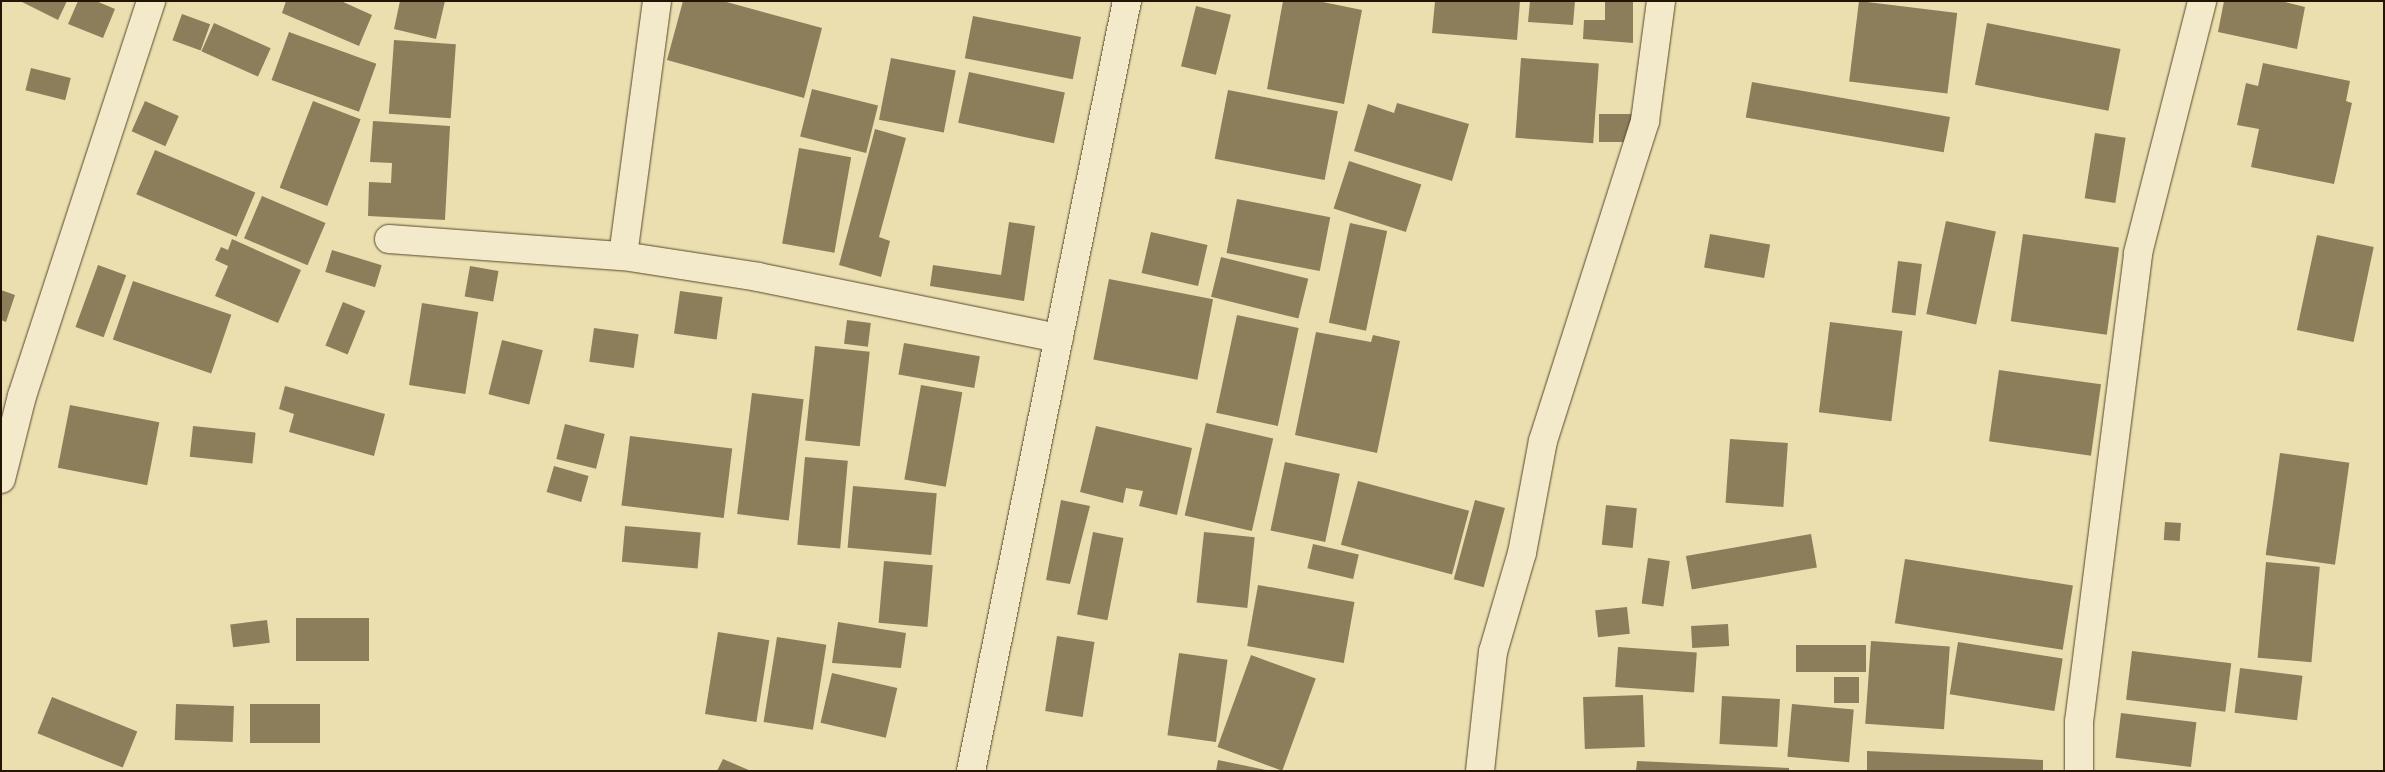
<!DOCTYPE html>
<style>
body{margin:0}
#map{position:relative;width:2385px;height:772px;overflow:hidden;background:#ecdfaf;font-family:"Libre Bodoni",serif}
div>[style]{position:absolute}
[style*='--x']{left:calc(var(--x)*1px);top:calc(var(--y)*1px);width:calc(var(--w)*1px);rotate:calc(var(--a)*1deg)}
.building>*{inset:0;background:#8c7e5b;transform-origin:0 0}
.roads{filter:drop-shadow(0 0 1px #57472c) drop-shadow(0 0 1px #57472c)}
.minor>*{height:28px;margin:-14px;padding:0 14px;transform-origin:14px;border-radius:14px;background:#f3eacb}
span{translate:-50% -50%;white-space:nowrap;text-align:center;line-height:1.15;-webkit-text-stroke:4px #f3eacb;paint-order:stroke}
.frame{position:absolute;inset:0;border:2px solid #251401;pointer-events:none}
</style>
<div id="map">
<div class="building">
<div style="clip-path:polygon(20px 1px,67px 1px,58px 20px)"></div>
<div style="clip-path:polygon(78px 1px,96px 1px,115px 9px,103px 38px,68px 24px)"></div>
<div style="clip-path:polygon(286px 1px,341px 1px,372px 15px,359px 46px,282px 13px)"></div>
<div style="clip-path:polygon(400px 1px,445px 1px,436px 39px,394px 29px)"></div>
<div style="clip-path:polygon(683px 1px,723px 1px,822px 28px,804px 98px,667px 60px)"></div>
<div style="clip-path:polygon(1283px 1px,1318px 1px,1362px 10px,1344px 104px,1267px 89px)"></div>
<div style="clip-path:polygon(1435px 1px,1520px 1px,1517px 40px,1432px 33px)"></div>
<div style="clip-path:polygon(1530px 1px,1575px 1px,1573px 25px,1528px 22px)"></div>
<div style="clip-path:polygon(1605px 1px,1633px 1px,1633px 43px,1583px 39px,1584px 20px,1605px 20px)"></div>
<div style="left:1859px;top:1px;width:99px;height:81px;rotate:7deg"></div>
<div style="clip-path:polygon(2224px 1px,2281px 1px,2305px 7px,2297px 49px,2218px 32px)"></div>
<div style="left:1196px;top:6px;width:36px;height:62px;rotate:14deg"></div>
<div style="left:182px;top:14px;width:30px;height:28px;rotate:20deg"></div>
<div style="left:973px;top:16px;width:110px;height:43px;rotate:11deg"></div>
<div style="left:214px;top:23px;width:62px;height:31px;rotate:24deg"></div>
<div style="left:1987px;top:23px;width:136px;height:63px;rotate:11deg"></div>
<div style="left:289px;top:32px;width:93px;height:51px;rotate:20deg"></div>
<div style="left:394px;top:40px;width:62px;height:74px;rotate:4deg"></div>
<div style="left:891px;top:58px;width:66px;height:63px;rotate:11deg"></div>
<div style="left:1521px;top:58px;width:78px;height:80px;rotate:4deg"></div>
<div style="clip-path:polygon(2263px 63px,2350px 81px,2346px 101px,2352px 103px,2334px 184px,2251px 167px,2259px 129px,2237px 125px,2246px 83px,2258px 86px)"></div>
<div style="left:31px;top:68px;width:41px;height:23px;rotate:14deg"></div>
<div style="left:969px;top:72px;width:98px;height:52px;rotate:12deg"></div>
<div style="left:1752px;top:82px;width:201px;height:36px;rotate:10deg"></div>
<div style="left:812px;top:89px;width:68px;height:49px;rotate:14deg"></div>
<div style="left:1228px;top:90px;width:112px;height:70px;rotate:11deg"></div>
<div style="left:145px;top:101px;width:37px;height:33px;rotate:24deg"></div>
<div style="left:313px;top:101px;width:51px;height:93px;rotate:21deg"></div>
<div style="clip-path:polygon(1397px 103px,1469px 124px,1452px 181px,1354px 151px,1368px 104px,1394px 113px)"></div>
<div style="left:1599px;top:114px;width:32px;height:28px"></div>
<div style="clip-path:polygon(373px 121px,450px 126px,445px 220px,368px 216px,369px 182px,391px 183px,392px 163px,370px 162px)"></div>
<div style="clip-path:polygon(875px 129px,906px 138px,879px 237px,890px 241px,881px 277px,839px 265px)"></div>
<div style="left:2095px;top:133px;width:31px;height:66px;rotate:9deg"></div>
<div style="left:799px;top:148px;width:53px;height:97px;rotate:10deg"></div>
<div style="left:155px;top:150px;width:109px;height:48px;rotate:23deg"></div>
<div style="left:1349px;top:161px;width:76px;height:50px;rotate:18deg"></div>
<div style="left:262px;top:196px;width:69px;height:46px;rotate:23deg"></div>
<div style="left:1237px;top:199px;width:95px;height:55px;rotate:11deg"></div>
<div style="left:1946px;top:221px;width:51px;height:95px;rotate:12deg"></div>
<div style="clip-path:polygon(1009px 222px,1035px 226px,1024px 301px,930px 286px,933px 265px,1001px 275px)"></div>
<div style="left:1350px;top:223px;width:38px;height:102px;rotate:12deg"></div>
<div style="left:1151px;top:232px;width:58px;height:42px;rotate:13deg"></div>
<div style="left:1710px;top:234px;width:61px;height:34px;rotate:10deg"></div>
<div style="left:2023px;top:234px;width:97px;height:88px;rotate:8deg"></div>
<div style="left:2317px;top:235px;width:58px;height:97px;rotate:12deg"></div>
<div style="clip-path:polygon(232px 239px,301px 270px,278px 323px,215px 296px,228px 266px,215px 260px,221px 247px,228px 250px)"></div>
<div style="left:332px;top:250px;width:52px;height:23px;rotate:17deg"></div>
<div style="left:1221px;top:257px;width:90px;height:41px;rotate:14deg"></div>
<div style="left:1898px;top:261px;width:24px;height:52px;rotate:7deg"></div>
<div style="left:98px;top:265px;width:30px;height:66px;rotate:20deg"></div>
<div style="left:470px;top:266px;width:29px;height:31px;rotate:10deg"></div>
<div style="left:1109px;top:279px;width:106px;height:82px;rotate:11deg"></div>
<div style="left:133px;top:281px;width:104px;height:62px;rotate:19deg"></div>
<div style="clip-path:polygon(1px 290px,15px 295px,6px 322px,1px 320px)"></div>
<div style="left:680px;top:291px;width:43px;height:43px;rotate:8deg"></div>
<div style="left:343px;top:302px;width:24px;height:47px;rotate:22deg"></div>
<div style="left:422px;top:303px;width:57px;height:83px;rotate:9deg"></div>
<div style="left:1237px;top:315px;width:63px;height:100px;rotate:12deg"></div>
<div style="left:847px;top:320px;width:24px;height:24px;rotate:7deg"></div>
<div style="left:1830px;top:322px;width:73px;height:91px;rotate:7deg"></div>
<div style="left:594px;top:328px;width:45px;height:34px;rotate:8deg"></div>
<div style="clip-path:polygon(1316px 332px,1371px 342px,1373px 335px,1400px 341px,1377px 453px,1295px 435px)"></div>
<div style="left:502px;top:340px;width:42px;height:56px;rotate:14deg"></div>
<div style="left:904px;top:343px;width:77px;height:32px;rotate:10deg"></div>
<div style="left:815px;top:346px;width:55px;height:95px;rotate:6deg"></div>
<div style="left:1999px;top:370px;width:103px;height:72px;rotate:8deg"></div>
<div style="left:921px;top:385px;width:42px;height:96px;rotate:10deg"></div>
<div style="clip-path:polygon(285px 386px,385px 414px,374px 456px,289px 432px,294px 414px,279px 409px)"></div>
<div style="left:752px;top:393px;width:52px;height:122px;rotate:7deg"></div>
<div style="left:70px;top:405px;width:91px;height:64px;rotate:11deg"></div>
<div style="left:1206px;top:423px;width:69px;height:95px;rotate:13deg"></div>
<div style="left:565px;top:424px;width:41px;height:36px;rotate:14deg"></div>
<div style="left:193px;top:426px;width:63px;height:31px;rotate:6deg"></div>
<div style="clip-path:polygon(1096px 426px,1192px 448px,1177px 515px,1139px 506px,1143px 491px,1126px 488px,1123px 503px,1080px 492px)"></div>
<div style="left:630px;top:436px;width:103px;height:70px;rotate:7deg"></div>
<div style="left:1730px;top:439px;width:58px;height:64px;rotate:4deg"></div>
<div style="left:2280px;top:453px;width:70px;height:103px;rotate:8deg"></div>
<div style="left:805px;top:457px;width:43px;height:88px;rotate:5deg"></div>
<div style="left:1285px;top:462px;width:56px;height:70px;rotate:12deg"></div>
<div style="left:554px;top:466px;width:36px;height:27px;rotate:16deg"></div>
<div style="left:1358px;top:481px;width:115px;height:66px;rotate:15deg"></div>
<div style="left:853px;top:486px;width:84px;height:62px;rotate:5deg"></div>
<div style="clip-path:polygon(1061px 500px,1090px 506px,1070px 584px,1046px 580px)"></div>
<div style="left:1475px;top:500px;width:31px;height:82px;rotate:15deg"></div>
<div style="left:1606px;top:505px;width:31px;height:40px;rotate:6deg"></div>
<div style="left:2165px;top:522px;width:16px;height:18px;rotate:4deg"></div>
<div style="left:625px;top:526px;width:76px;height:36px;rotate:5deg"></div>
<div style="left:1093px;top:532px;width:31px;height:84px;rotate:11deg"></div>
<div style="left:1204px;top:532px;width:51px;height:71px;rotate:6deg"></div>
<div style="left:1811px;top:534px;width:34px;height:127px;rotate:80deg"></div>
<div style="left:1313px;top:544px;width:47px;height:25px;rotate:13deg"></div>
<div style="left:1648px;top:558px;width:22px;height:46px;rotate:8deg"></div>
<div style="left:1905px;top:559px;width:170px;height:65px;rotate:9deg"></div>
<div style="left:884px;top:561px;width:49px;height:62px;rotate:5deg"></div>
<div style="left:2266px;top:562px;width:54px;height:96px;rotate:5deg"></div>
<div style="left:1258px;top:585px;width:98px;height:62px;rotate:10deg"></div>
<div style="left:1627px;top:607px;width:27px;height:32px;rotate:84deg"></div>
<div style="left:296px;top:618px;width:73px;height:43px"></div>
<div style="left:267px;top:620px;width:23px;height:37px;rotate:83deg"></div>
<div style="clip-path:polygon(838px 622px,906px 633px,901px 668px,832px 663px)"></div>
<div style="left:1728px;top:624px;width:22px;height:37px;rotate:87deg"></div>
<div style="left:718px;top:632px;width:52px;height:83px;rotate:9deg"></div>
<div style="left:1057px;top:636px;width:38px;height:76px;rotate:9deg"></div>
<div style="left:777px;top:637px;width:50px;height:86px;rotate:9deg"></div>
<div style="left:1871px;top:641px;width:79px;height:83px;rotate:4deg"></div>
<div style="left:1958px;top:642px;width:106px;height:53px;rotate:9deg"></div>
<div style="left:1796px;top:645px;width:70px;height:27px"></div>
<div style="left:1618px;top:647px;width:79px;height:40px;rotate:4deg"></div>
<div style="left:2132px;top:651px;width:100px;height:49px;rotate:7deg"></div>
<div style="left:1179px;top:653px;width:49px;height:83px;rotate:8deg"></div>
<div style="left:1251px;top:655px;width:69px;height:98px;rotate:20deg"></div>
<div style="left:2240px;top:668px;width:63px;height:45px;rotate:7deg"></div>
<div style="left:832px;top:673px;width:67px;height:51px;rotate:13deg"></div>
<div style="left:1834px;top:677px;width:25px;height:26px"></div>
<div style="left:1643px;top:695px;width:52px;height:60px;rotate:88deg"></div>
<div style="left:1722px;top:696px;width:58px;height:48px;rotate:3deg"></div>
<div style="left:52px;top:697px;width:92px;height:39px;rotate:22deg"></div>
<div style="left:176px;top:704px;width:58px;height:36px;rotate:2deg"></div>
<div style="left:250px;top:704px;width:70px;height:39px"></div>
<div style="left:1792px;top:704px;width:62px;height:53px;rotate:5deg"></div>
<div style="left:2121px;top:713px;width:76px;height:45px;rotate:7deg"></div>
<div style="clip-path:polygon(1867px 751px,2043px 760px,2043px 771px,1867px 771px)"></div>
<div style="clip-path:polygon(723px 759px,751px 771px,717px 771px)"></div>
<div style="clip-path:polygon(1218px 760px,1266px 770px,1266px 771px,1216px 771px)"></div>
<div style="clip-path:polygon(1637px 761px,1789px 768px,1789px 771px,1636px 771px)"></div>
</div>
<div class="roads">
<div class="minor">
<div style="--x:657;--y:1;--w:257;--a:97.6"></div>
<div style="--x:623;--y:256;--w:137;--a:8.8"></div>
<div style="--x:758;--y:277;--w:307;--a:11.5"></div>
<div style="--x:389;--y:239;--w:235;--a:4.2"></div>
<div style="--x:1;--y:479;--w:86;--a:-75.8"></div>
<div style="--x:22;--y:396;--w:416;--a:-71.9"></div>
<div style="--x:971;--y:771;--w:786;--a:-78.55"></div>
<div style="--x:1480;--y:771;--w:120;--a:-83.8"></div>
<div style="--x:1493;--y:652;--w:103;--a:-73.7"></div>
<div style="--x:1522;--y:553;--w:114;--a:-79.4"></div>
<div style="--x:1543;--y:441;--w:336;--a:-72.3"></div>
<div style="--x:1645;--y:121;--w:121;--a:-82.4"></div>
<div style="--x:2079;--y:771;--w:49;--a:-90"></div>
<div style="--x:2079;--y:722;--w:473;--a:-82.8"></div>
<div style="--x:2138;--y:253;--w:260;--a:-75.7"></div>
</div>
</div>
<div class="frame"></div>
</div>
